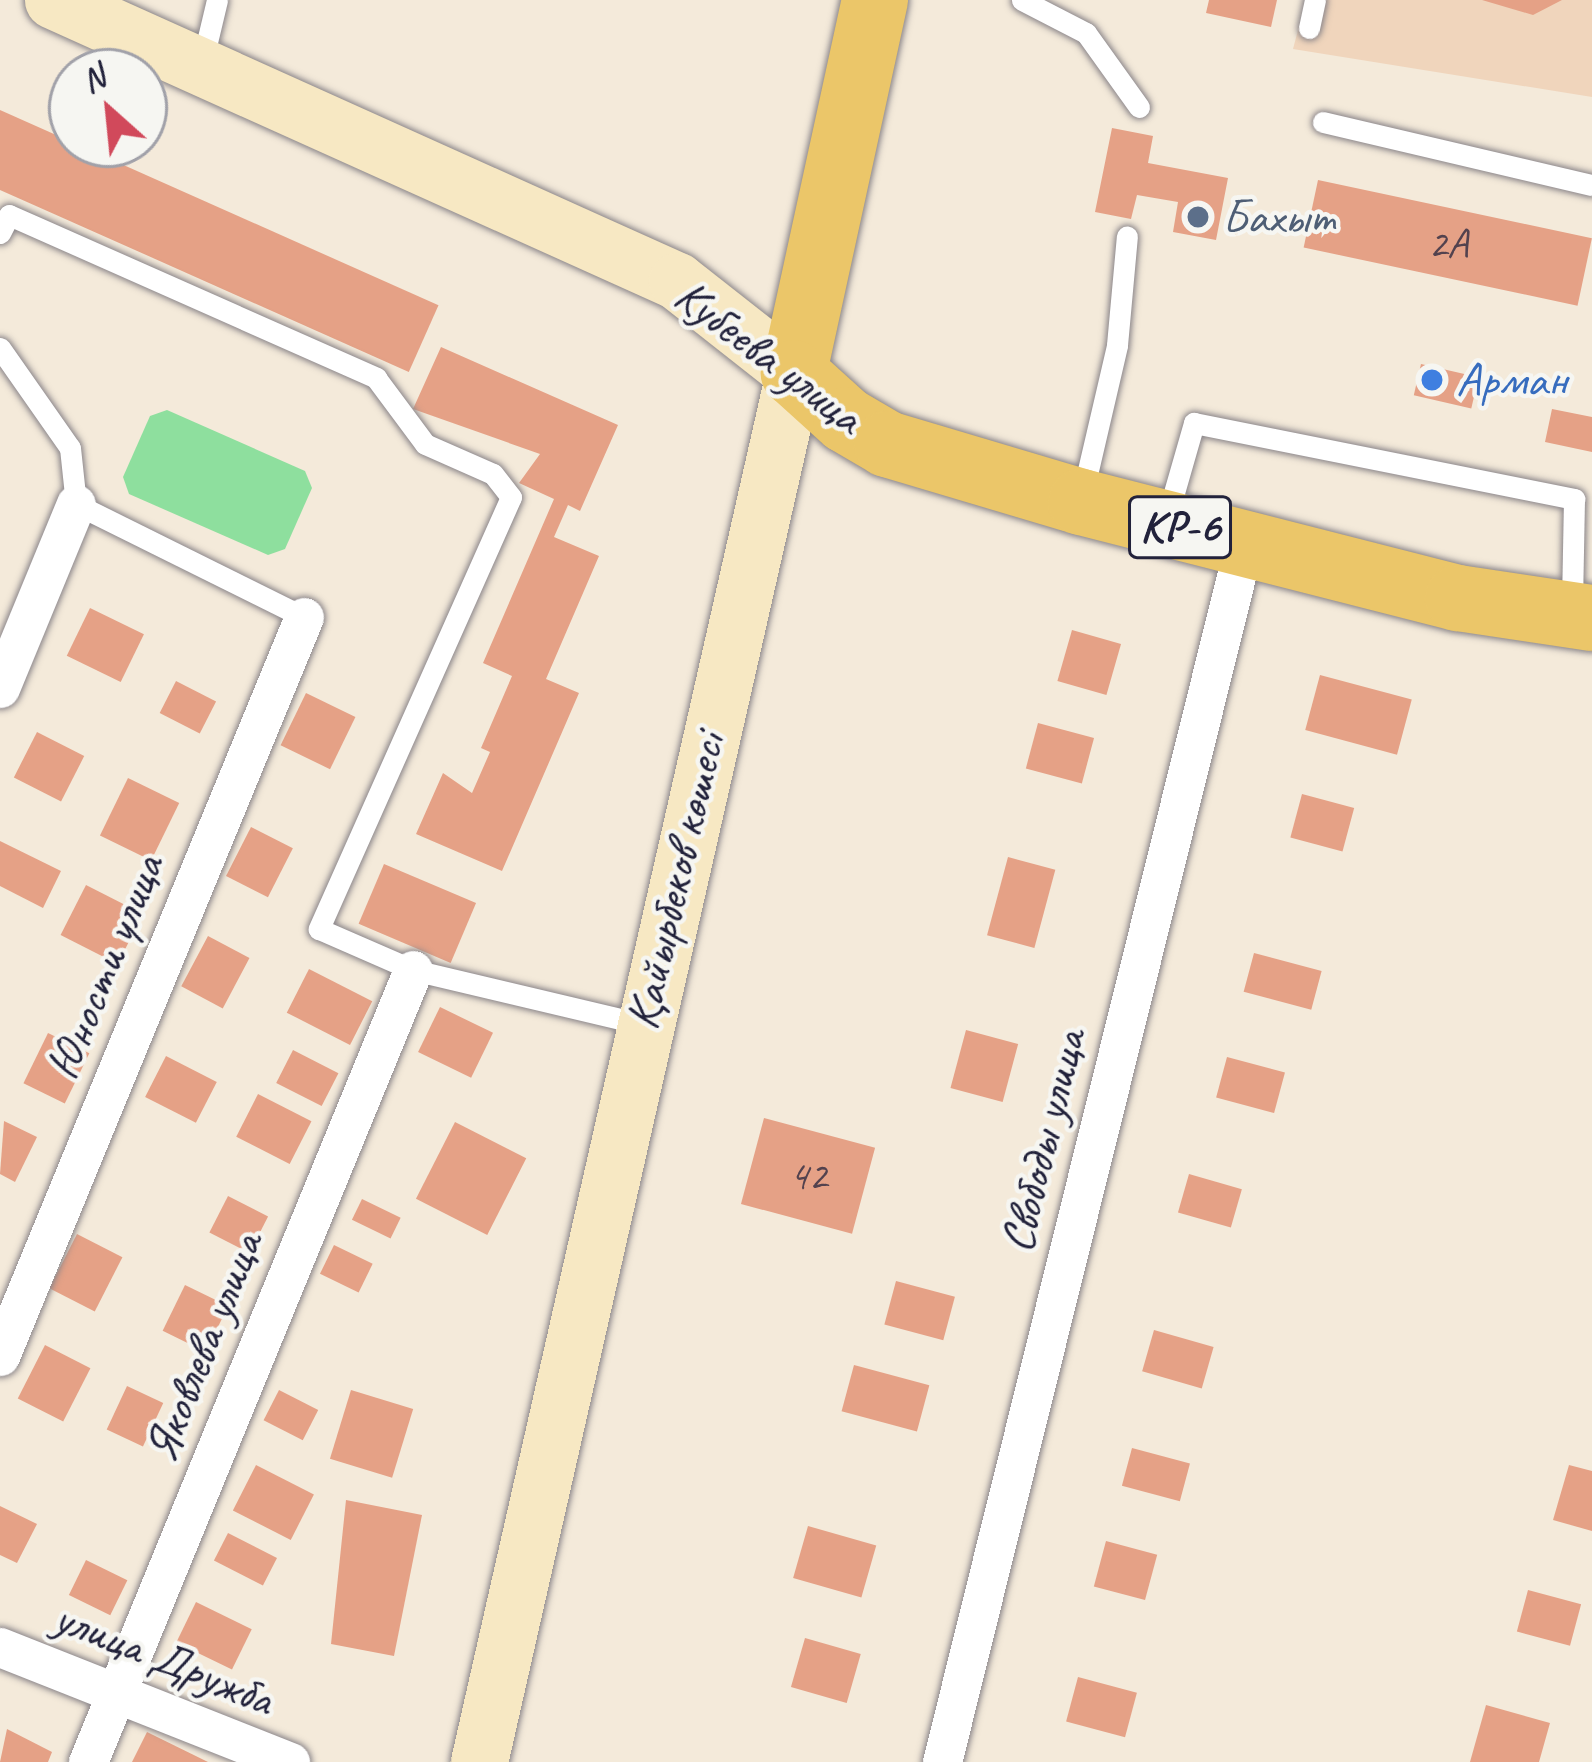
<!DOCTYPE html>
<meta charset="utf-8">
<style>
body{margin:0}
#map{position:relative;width:1592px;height:1762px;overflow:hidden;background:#f4eada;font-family:Caveat,sans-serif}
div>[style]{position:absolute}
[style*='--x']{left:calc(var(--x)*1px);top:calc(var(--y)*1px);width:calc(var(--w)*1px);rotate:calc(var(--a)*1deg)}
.built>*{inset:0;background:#f0d5bc}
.green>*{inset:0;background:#8edf9e}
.building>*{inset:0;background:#e5a186;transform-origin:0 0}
.roads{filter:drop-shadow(0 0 3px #8b868a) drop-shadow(0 0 3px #8b868a)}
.lane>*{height:21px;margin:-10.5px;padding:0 10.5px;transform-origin:10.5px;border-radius:10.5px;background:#fff}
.street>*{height:39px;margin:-19.5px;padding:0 19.5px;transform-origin:19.5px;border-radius:19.5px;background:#fff}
.secondary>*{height:57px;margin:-28.5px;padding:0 28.5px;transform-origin:28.5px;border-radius:28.5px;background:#f7e8c3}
.highway>*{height:66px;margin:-33px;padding:0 33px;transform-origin:33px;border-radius:33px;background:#ebc669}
.dots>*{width:33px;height:33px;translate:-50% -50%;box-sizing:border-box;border:6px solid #f6f6f2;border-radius:50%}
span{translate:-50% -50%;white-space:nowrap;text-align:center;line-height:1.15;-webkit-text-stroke:9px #f6f6f2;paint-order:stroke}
.number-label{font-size:42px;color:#53424e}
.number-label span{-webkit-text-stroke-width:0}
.shield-label span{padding:3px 9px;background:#f6f6f2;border:3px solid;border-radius:9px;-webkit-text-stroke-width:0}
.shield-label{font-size:45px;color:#22223b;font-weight:700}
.service-label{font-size:48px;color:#4e5e75}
.left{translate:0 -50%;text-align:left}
.street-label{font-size:48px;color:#22223b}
.shop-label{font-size:48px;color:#366cbe}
.north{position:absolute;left:48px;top:48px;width:120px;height:120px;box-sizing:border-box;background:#f6f6f2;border:3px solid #a1a1a9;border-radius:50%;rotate:333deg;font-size:33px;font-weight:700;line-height:48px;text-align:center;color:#22223b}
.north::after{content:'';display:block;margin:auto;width:42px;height:54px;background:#d1495b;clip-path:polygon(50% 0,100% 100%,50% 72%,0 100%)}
</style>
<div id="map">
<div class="built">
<div style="clip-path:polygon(1306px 0,1592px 0,1592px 97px,1293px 49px)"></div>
</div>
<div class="green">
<div style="clip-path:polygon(167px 410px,305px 471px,312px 488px,285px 549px,268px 555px,129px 494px,123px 477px,150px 416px)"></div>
</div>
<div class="building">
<div style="clip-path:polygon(1209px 0,1277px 0,1271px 27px,1206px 13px)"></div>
<div style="clip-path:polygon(1482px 0,1562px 0,1533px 15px)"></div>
<div style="left:0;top:110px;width:480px;height:73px;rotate:24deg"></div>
<div style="clip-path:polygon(1112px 128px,1153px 136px,1148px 163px,1228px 178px,1216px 240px,1173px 232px,1178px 202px,1137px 195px,1131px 219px,1095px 212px)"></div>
<div style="left:1318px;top:180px;width:280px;height:69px;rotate:12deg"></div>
<div style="clip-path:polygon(441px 347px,618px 425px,580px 511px,568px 505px,554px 537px,599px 556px,546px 679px,579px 693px,502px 871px,416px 834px,443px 773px,472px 793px,490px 752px,481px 748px,512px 676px,483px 663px,554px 499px,519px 483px,540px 454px,413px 409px)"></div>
<div style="left:1421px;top:364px;width:59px;height:32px;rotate:13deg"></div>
<div style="clip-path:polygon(1552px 409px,1592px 417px,1592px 452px,1545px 442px)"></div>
<div style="left:90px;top:608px;width:60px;height:53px;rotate:26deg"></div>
<div style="left:1072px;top:630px;width:51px;height:53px;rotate:16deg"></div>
<div style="left:1320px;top:675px;width:95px;height:57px;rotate:15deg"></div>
<div style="left:176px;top:681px;width:45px;height:36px;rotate:27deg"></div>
<div style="left:306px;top:693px;width:55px;height:58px;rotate:26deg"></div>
<div style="left:1038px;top:723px;width:58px;height:47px;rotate:15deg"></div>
<div style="left:37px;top:732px;width:53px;height:51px;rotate:27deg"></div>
<div style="left:128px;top:778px;width:57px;height:64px;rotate:26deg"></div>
<div style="left:1302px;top:794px;width:54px;height:45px;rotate:15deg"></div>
<div style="left:251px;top:827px;width:47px;height:55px;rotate:27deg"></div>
<div style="clip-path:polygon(0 841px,61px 871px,43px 908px,0 886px)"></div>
<div style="left:1008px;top:857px;width:49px;height:81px;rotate:15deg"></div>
<div style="left:384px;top:864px;width:100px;height:65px;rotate:23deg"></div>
<div style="left:86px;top:885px;width:64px;height:56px;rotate:27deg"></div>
<div style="left:208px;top:936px;width:47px;height:57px;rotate:28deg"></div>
<div style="left:1254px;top:953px;width:70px;height:40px;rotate:15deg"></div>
<div style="left:309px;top:969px;width:71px;height:49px;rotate:27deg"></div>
<div style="left:440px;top:1007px;width:59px;height:50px;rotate:26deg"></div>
<div style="left:966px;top:1030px;width:54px;height:60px;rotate:15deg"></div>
<div style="left:48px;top:1033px;width:46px;height:56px;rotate:26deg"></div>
<div style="left:293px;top:1050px;width:51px;height:37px;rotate:27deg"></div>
<div style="left:166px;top:1056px;width:57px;height:46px;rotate:27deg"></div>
<div style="left:1227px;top:1057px;width:60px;height:42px;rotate:15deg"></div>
<div style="left:258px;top:1094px;width:60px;height:48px;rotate:27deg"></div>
<div style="left:764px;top:1118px;width:115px;height:89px;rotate:15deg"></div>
<div style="clip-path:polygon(4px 1121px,37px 1137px,15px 1182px,0 1174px)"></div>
<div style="left:455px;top:1122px;width:80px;height:86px;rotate:27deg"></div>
<div style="left:1189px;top:1174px;width:55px;height:40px;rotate:16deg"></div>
<div style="left:228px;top:1196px;width:45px;height:41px;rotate:27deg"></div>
<div style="left:362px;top:1199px;width:43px;height:23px;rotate:26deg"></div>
<div style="left:77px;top:1234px;width:51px;height:61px;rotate:27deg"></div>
<div style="left:334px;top:1245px;width:43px;height:32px;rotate:26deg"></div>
<div style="left:896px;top:1281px;width:61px;height:45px;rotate:15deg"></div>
<div style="left:185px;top:1285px;width:48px;height:51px;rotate:26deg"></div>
<div style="left:1154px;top:1330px;width:62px;height:43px;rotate:16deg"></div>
<div style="left:45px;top:1345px;width:51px;height:60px;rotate:27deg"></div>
<div style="left:854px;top:1365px;width:78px;height:48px;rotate:15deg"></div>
<div style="left:127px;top:1386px;width:40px;height:48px;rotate:25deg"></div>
<div style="left:279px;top:1390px;width:44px;height:34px;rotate:27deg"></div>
<div style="left:351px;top:1390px;width:65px;height:72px;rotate:17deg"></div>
<div style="left:1132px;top:1448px;width:60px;height:39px;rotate:15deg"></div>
<div style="left:256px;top:1465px;width:65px;height:51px;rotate:27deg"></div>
<div style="clip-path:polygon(1569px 1465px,1592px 1471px,1592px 1531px,1553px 1520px)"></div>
<div style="clip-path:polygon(346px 1500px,422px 1515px,394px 1656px,331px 1644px)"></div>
<div style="clip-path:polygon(0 1506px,37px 1524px,17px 1563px,0 1555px)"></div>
<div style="left:808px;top:1526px;width:71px;height:54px;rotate:16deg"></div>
<div style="left:228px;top:1533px;width:55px;height:31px;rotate:27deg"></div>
<div style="left:1106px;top:1541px;width:53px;height:47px;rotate:15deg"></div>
<div style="left:86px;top:1560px;width:46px;height:39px;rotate:26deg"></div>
<div style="left:1528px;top:1590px;width:55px;height:43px;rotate:15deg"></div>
<div style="left:196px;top:1602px;width:62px;height:45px;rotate:26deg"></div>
<div style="left:805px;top:1638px;width:58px;height:51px;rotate:16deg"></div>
<div style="left:1078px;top:1677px;width:61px;height:46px;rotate:15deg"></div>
<div style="clip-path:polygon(1486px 1705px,1550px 1723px,1539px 1762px,1470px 1762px)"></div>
<div style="clip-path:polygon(7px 1729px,52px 1752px,48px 1762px,0 1762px)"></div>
<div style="clip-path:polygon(147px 1732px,208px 1762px,132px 1762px)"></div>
</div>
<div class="roads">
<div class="lane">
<div style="--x:1022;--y:0;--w:72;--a:27.3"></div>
<div style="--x:1086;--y:33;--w:91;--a:54.4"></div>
<div style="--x:1309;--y:28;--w:29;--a:-78"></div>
<div style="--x:202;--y:63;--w:65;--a:-76.6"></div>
<div style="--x:1323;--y:122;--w:276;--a:13.2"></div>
<div style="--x:0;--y:233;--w:20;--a:-63"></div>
<div style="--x:9;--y:215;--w:402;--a:23.9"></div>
<div style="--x:376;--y:378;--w:82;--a:53.4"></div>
<div style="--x:425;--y:444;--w:74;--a:23.8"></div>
<div style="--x:493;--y:474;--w:29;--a:52"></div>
<div style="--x:511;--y:497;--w:473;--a:114"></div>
<div style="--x:319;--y:929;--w:103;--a:23.6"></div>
<div style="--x:413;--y:970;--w:234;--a:13.3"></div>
<div style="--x:0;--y:348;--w:122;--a:55"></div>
<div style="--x:70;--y:448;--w:56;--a:83.9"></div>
<div style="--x:76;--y:504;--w:254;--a:26.4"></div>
<div style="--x:1082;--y:496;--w:155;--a:-76.9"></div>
<div style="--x:1117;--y:345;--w:109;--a:-84.8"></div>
<div style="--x:1167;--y:517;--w:98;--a:-74"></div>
<div style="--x:1194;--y:423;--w:388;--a:11.3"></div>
<div style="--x:1574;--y:499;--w:107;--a:91.1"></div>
</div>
<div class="street">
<div style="--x:0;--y:688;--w:199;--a:-67.6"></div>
<div style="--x:0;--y:1356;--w:799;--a:-67.64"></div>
<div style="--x:0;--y:1647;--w:312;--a:21.6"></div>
<div style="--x:88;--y:1762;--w:856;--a:-67.69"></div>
<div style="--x:942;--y:1762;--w:1255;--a:-76.07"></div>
</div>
<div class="secondary">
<div style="--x:53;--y:0;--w:684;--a:24.24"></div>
<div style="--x:677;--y:281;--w:149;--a:38.2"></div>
<div style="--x:794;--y:373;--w:1424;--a:102.78"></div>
</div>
<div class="highway">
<div style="--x:875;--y:0;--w:382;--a:102.3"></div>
<div style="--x:794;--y:373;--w:70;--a:42.1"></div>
<div style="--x:846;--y:420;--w:48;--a:30.3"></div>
<div style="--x:887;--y:444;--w:202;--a:16.6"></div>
<div style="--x:1081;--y:502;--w:389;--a:14.3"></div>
<div style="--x:1458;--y:598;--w:135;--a:8.5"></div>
</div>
</div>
<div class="dots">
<div style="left:1198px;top:217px;background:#5c6f8a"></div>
<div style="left:1432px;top:380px;background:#3f7fe0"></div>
</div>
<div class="number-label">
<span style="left:1448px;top:244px">2А</span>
<span style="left:808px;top:1176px">42</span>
</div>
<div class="shield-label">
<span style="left:1180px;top:527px">KP-6</span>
</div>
<div class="service-label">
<span class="left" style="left:1222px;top:217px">Бахыт</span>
</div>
<div class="street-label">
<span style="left:769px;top:356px;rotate:37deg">Кубеева улица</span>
<span style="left:675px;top:881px;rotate:-77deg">Қайырбеков көшесі</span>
<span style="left:105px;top:967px;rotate:-68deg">Юности улица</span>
<span style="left:1043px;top:1141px;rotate:-76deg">Свободы улица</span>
<span style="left:203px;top:1347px;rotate:-68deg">Яковлева улица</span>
<span style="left:164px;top:1658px;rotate:22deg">улица Дружба</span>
</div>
<div class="shop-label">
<span class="left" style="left:1456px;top:380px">Арман</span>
</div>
<div class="north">N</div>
</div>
